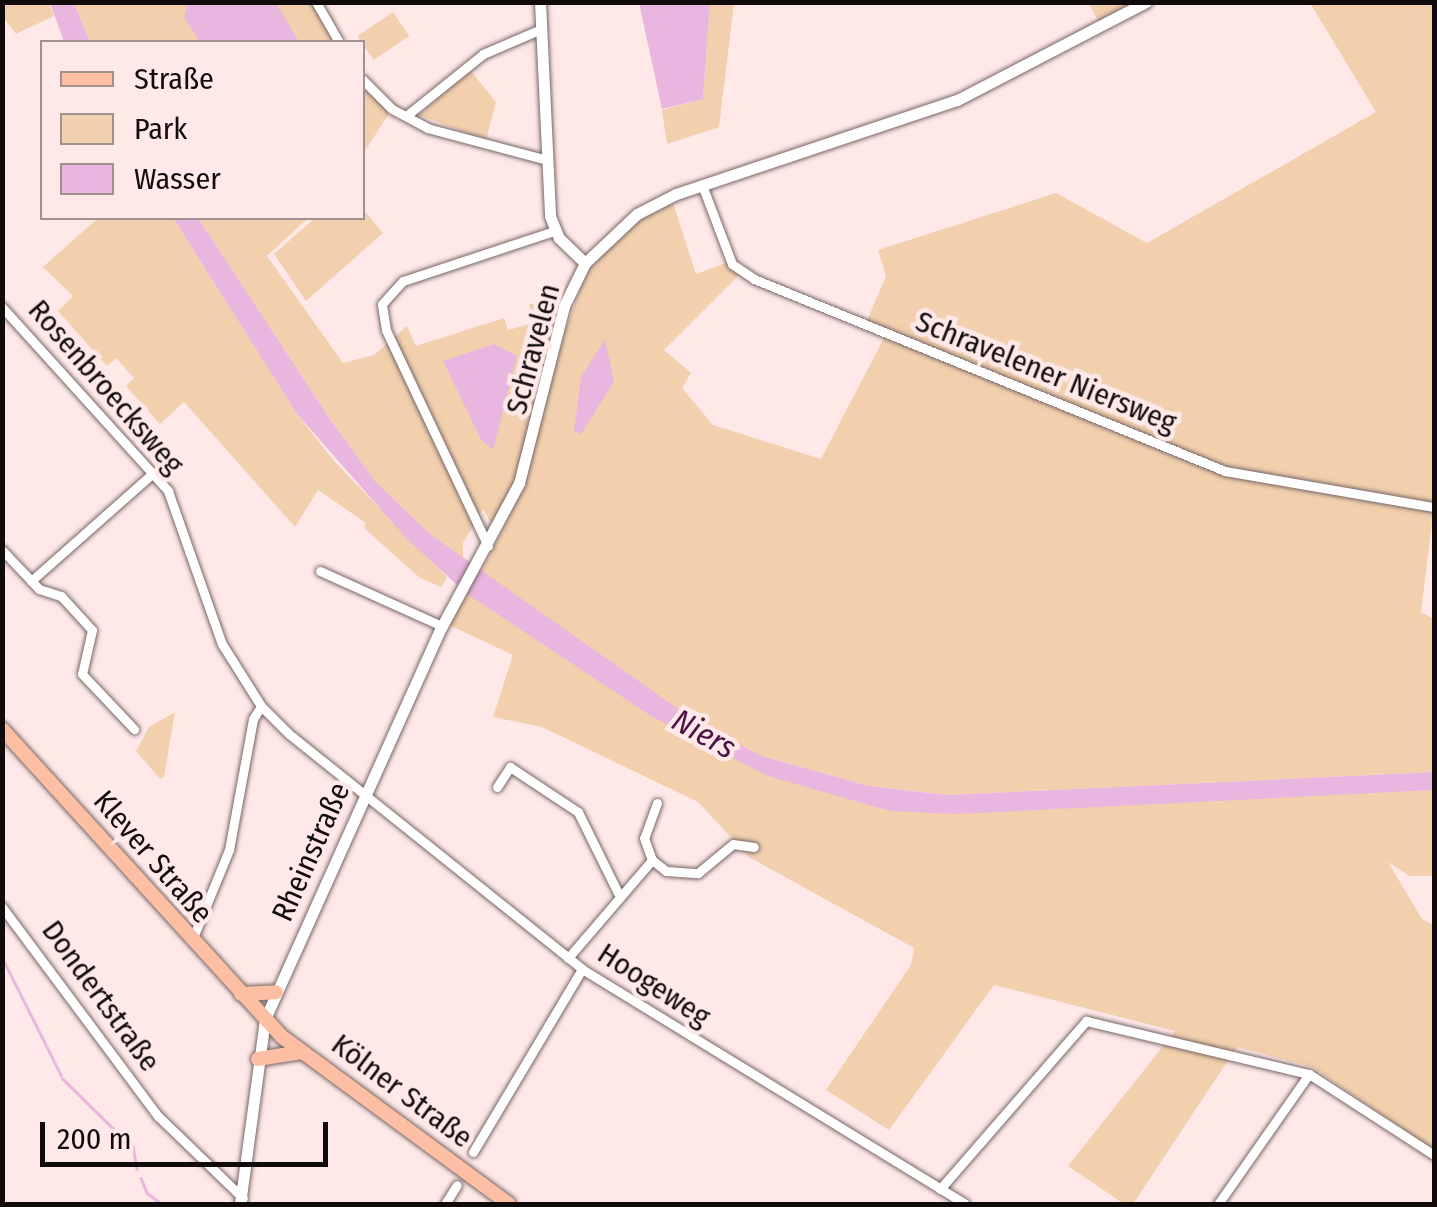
<!DOCTYPE html>
<meta charset="utf-8">
<style>
body{margin:0}
#map{position:relative;width:1437px;height:1207px;overflow:hidden;background:#fee9e8;font-family:"Fira Sans Condensed",sans-serif}
div>[style]{position:absolute}
[style*='--x']{left:calc(var(--x)*1px);top:calc(var(--y)*1px);width:calc(var(--w)*1px);rotate:calc(var(--a)*1deg)}
.green>*{inset:0;background:#f2d0ae;transform-origin:0 0}
.water>*{inset:0;background:#e8b6de}
.stream>*{height:2.5px;margin:-1.25px;padding:0 1.25px;transform-origin:1.25px;border-radius:1.25px;background:#e8b6de}
.roads{filter:drop-shadow(0 0 2px #786666) drop-shadow(0 0 2px #786666)}
.street>*{height:9px;margin:-4.5px;padding:0 4.5px;transform-origin:4.5px;border-radius:4.5px;background:#fff}
.secondary>*{height:11px;margin:-5.5px;padding:0 5.5px;transform-origin:5.5px;border-radius:5.5px;background:#fff}
.primary>*{height:14px;margin:-7px;padding:0 7px;transform-origin:7px;border-radius:7px;background:#fdbfa4}
span{translate:-50% -50%;white-space:nowrap;text-align:center;line-height:1.15;-webkit-text-stroke:9px #fee9e8;paint-order:stroke}
.street-label{font-size:30px;color:#120b0b}
.water-label{font-size:32px;color:#4c1245;font-style:italic}
.frame{position:absolute;inset:0;border:5px solid #120b0b;pointer-events:none}
.legend{position:absolute;left:40px;top:40px;width:325px;height:180px;box-sizing:border-box;background:#fee9e8;border:2px solid #a09090;margin:0;padding:12px 18px;list-style:none;font-size:30px;color:#120b0b}
.legend li{display:flex;align-items:center;gap:20px;height:50px}
.legend b{width:50px;border:2px solid #a09090}
.scale{position:absolute;left:40px;top:1122px;width:288px;height:45px;box-sizing:border-box;border:5px solid #120b0b;border-top:0;padding-left:12px;font-size:30px;line-height:35px;white-space:nowrap;color:#120b0b;-webkit-text-stroke:8px #fee9e8;paint-order:stroke}
</style>
<div id="map">
<div class="green">
<div style="clip-path:polygon(3px 2px,49px 3px,54px 16px,16px 34px,3px 17px)"></div>
<div style="clip-path:polygon(74px 3px,316px 3px,339px 42px,90px 42px)"></div>
<div style="clip-path:polygon(710px 3px,734px 3px,719px 127px,667px 144px,662px 110px,703px 99px)"></div>
<div style="clip-path:polygon(1089px 3px,1146px 3px,1101px 27px)"></div>
<div style="clip-path:polygon(evenodd,1310px 3px,1434px 3px,1434px 507px,1421px 612px,1434px 619px,1434px 772px,948px 795px,869px 786px,762px 756px,701px 725px,480px 574px,516px 503px,519px 483px,493px 526px,483px 509px,463px 543px,463px 562px,431px 535px,375px 481px,332px 422px,198px 218px,308px 218px,267px 256px,343px 363px,374px 355px,407px 326px,416px 346px,504px 318px,508px 330px,534px 323px,529px 304px,564px 306px,552px 366px,587px 272px,621px 233px,671px 197px,696px 274px,734px 260px,743px 271px,664px 350px,691px 373px,682px 388px,713px 425px,821px 459px,886px 334px,865px 325px,886px 276px,878px 250px,1056px 193px,1147px 243px,1376px 112px,1310px 3px,494px 344px,481px 440px,444px 362px,494px 344px)"></div>
<div style="left:393px;top:12px;width:29px;height:43px;rotate:56deg"></div>
<div style="clip-path:polygon(470px 70px,496px 102px,486px 140px,419px 115px)"></div>
<div style="clip-path:polygon(363px 79px,392px 109px,363px 154px)"></div>
<div style="clip-path:polygon(363px 209px,383px 233px,306px 301px,274px 254px,315px 218px,362px 218px)"></div>
<div style="clip-path:polygon(98px 218px,173px 218px,297px 414px,334px 461px,447px 577px,441px 587px,420px 578px,364px 528px,366px 523px,318px 490px,295px 527px,184px 402px,160px 424px,126px 386px,134px 378px,116px 358px,107px 366px,58px 311px,73px 296px,43px 267px)"></div>
<div style="clip-path:polygon(467px 594px,700px 744px,890px 811px,1434px 790px,1434px 876px,1410px 876px,1388px 862px,1422px 919px,1434px 925px,1434px 1150px,1312px 1067px,1237px 1047px,1133px 1204px,1124px 1204px,1068px 1166px,1175px 1031px,994px 985px,889px 1130px,826px 1090px,911px 965px,914px 948px,749px 857px,698px 802px,542px 727px,493px 717px,513px 655px,449px 625px)"></div>
<div style="clip-path:polygon(175px 712px,164px 777px,160px 779px,136px 751px,149px 727px)"></div>
</div>
<div class="water">
<div style="clip-path:polygon(50px 3px,74px 3px,90px 42px,64px 42px)"></div>
<div style="clip-path:polygon(188px 3px,276px 3px,299px 42px,200px 42px,184px 17px)"></div>
<div style="clip-path:polygon(639px 3px,710px 3px,703px 99px,662px 109px)"></div>
<div style="clip-path:polygon(173px 218px,198px 218px,332px 422px,375px 481px,431px 535px,701px 725px,762px 756px,869px 786px,948px 795px,1434px 772px,1434px 790px,957px 814px,890px 811px,768px 776px,651px 716px,467px 594px,407px 539px,297px 414px)"></div>
<div style="clip-path:polygon(605px 339px,614px 382px,581px 434px,574px 431px,581px 377px)"></div>
<div style="clip-path:polygon(494px 344px,517px 356px,493px 450px,481px 440px,443px 361px)"></div>
</div>
<div class="stream">
<div style="--x:2;--y:957;--w:132;--a:63.4"></div>
<div style="--x:62;--y:1078;--w:86;--a:44.5"></div>
<div style="--x:133;--y:1146;--w:23;--a:80"></div>
<div style="--x:141;--y:1178;--w:16;--a:68"></div>
<div style="--x:147;--y:1193;--w:19;--a:36"></div>
</div>
<div class="roads">
<div class="street">
<div style="--x:316;--y:2;--w:46;--a:60.1"></div>
<div style="--x:362;--y:79;--w:42;--a:45"></div>
<div style="--x:392;--y:109;--w:40;--a:28"></div>
<div style="--x:427;--y:128;--w:124;--a:14.9"></div>
<div style="--x:406;--y:116;--w:99;--a:-38.8"></div>
<div style="--x:483;--y:54;--w:63;--a:-23.3"></div>
<div style="--x:702;--y:185;--w:85;--a:69.2"></div>
<div style="--x:732;--y:264;--w:27;--a:34"></div>
<div style="--x:754;--y:279;--w:509;--a:22.18"></div>
<div style="--x:1225;--y:471;--w:212;--a:9.8"></div>
<div style="--x:2;--y:307;--w:248;--a:47.9"></div>
<div style="--x:168;--y:491;--w:162;--a:70.6"></div>
<div style="--x:222;--y:644;--w:73;--a:57.8"></div>
<div style="--x:261;--y:706;--w:40;--a:45"></div>
<div style="--x:289;--y:734;--w:376;--a:38.7"></div>
<div style="--x:582;--y:969;--w:449;--a:31.5"></div>
<div style="--x:488;--y:546;--w:239;--a:-115.3"></div>
<div style="--x:386;--y:330;--w:26;--a:-99"></div>
<div style="--x:382;--y:304;--w:31;--a:-48"></div>
<div style="--x:403;--y:281;--w:159;--a:-18.3"></div>
<div style="--x:2;--y:550;--w:54;--a:46.5"></div>
<div style="--x:39;--y:589;--w:23;--a:18"></div>
<div style="--x:61;--y:596;--w:46;--a:47.6"></div>
<div style="--x:92;--y:630;--w:45;--a:102.8"></div>
<div style="--x:82;--y:674;--w:76;--a:46.6"></div>
<div style="--x:320;--y:571;--w:134;--a:24.3"></div>
<div style="--x:31;--y:581;--w:162;--a:-41.5"></div>
<div style="--x:497;--y:787;--w:24;--a:-57"></div>
<div style="--x:510;--y:767;--w:82;--a:33.5"></div>
<div style="--x:578;--y:812;--w:90;--a:63.7"></div>
<div style="--x:657;--y:803;--w:37;--a:110"></div>
<div style="--x:644;--y:838;--w:23;--a:70"></div>
<div style="--x:652;--y:860;--w:18;--a:38"></div>
<div style="--x:666;--y:871;--w:32;--a:4"></div>
<div style="--x:698;--y:873;--w:45;--a:-39.6"></div>
<div style="--x:733;--y:844;--w:21;--a:8"></div>
<div style="--x:2;--y:907;--w:261;--a:53.3"></div>
<div style="--x:158;--y:1116;--w:118;--a:44"></div>
<div style="--x:192;--y:940;--w:97;--a:-67.7"></div>
<div style="--x:229;--y:850;--w:133;--a:-79.6"></div>
<div style="--x:253;--y:719;--w:15;--a:-58"></div>
<div style="--x:568;--y:958;--w:129;--a:-49.4"></div>
<div style="--x:473;--y:1152;--w:213;--a:-59.2"></div>
<div style="--x:940;--y:1189;--w:223;--a:-49"></div>
<div style="--x:1086;--y:1021;--w:229;--a:13.4"></div>
<div style="--x:445;--y:1204;--w:22;--a:-58"></div>
<div style="--x:1218;--y:1204;--w:159;--a:-55"></div>
<div style="--x:1309;--y:1074;--w:149;--a:32.9"></div>
</div>
<div class="secondary">
<div style="--x:540;--y:2;--w:214;--a:87.3"></div>
<div style="--x:550;--y:216;--w:24;--a:68"></div>
<div style="--x:559;--y:238;--w:36;--a:44"></div>
<div style="--x:240;--y:1204;--w:187;--a:-82.3"></div>
<div style="--x:265;--y:1019;--w:431;--a:-65.8"></div>
<div style="--x:442;--y:626;--w:162;--a:-61.7"></div>
<div style="--x:519;--y:483;--w:183;--a:-75.7"></div>
<div style="--x:564;--y:306;--w:48;--a:-64"></div>
<div style="--x:585;--y:263;--w:71;--a:-43.3"></div>
<div style="--x:637;--y:214;--w:44;--a:-27.1"></div>
<div style="--x:676;--y:194;--w:296;--a:-18.5"></div>
<div style="--x:957;--y:100;--w:213;--a:-27.4"></div>
</div>
<div class="primary">
<div style="--x:2;--y:729;--w:415;--a:47.7"></div>
<div style="--x:281;--y:1036;--w:283;--a:36.4"></div>
<div style="--x:241;--y:994;--w:35;--a:-3"></div>
<div style="--x:258;--y:1059;--w:44;--a:-9.2"></div>
</div>
</div>
<div class="street-label">
<span style="left:533px;top:349px;rotate:-75deg">Schravelen</span>
<span style="left:1046px;top:372px;rotate:22deg">Schravelener Niersweg</span>
<span style="left:106px;top:387px;rotate:49deg">Rosenbroecksweg</span>
<span style="left:311px;top:852px;rotate:-66deg">Rheinstraße</span>
<span style="left:153px;top:857px;rotate:49deg">Klever Straße</span>
<span style="left:654px;top:985px;rotate:33deg">Hoogeweg</span>
<span style="left:101px;top:996px;rotate:54deg">Dondertstraße</span>
<span style="left:402px;top:1091px;rotate:37deg">Kölner Straße</span>
</div>
<div class="water-label">
<span style="left:704px;top:734px;rotate:29deg">Niers</span>
</div>
<div class="frame"></div>
<ul class="legend">
<li><b style="height:12px;background:#fdbfa4"></b>Straße</li>
<li><b style="height:28px;background:#f2d0ae"></b>Park</li>
<li><b style="height:28px;background:#e8b6de"></b>Wasser</li>
</ul>
<div class="scale">200 m</div>
</div>
